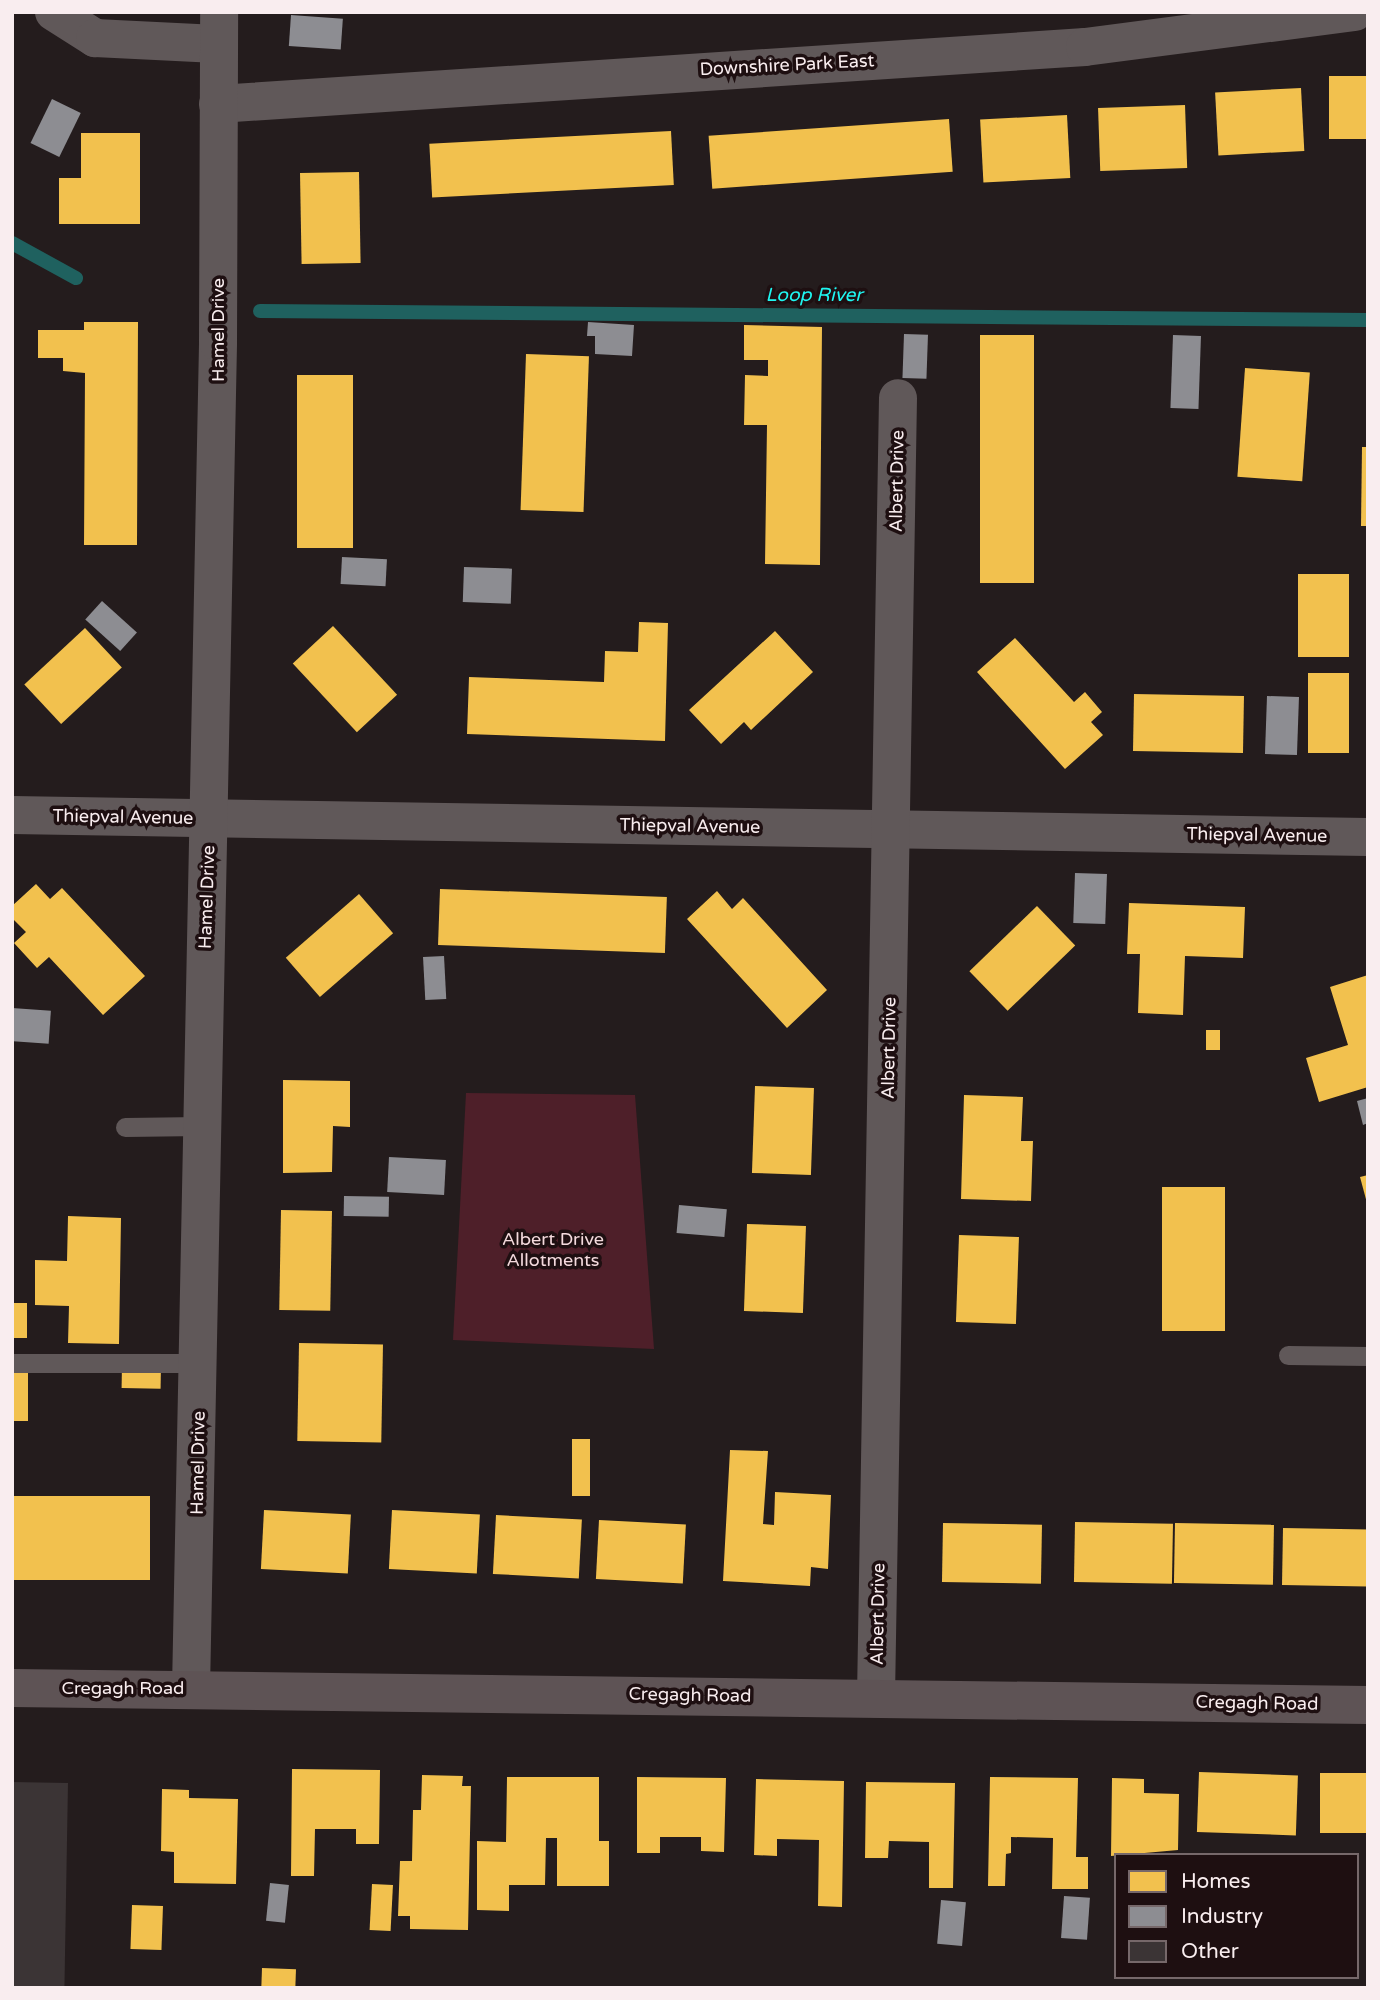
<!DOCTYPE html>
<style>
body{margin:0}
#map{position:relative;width:1380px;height:2000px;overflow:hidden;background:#241c1d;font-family:"Varela Round",sans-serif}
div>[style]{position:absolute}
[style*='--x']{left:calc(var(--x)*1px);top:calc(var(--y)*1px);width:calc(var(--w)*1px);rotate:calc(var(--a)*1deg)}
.green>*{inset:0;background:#4e1f29}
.homes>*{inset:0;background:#f2c14e;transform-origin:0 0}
.industry>*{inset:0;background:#8d8d92;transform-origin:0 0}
.stream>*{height:14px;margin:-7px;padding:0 7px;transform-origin:7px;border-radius:7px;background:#1f615f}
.building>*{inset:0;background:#3b3435;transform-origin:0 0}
.lane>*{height:19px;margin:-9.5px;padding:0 9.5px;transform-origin:9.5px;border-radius:9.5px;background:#605859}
.street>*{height:38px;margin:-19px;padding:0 19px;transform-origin:19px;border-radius:19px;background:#605859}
.secondary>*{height:38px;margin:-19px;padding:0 19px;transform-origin:19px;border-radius:19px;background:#5e5355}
span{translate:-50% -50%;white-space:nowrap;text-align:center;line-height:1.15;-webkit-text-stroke:7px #1e0f11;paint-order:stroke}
.street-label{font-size:18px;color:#f9edef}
.park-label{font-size:18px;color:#f4dadd}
.water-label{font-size:19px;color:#1ff6f1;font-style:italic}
.frame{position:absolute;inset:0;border:14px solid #f9edef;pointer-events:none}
.legend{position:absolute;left:1114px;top:1853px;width:245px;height:126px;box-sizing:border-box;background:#1e0f11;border:2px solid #76686a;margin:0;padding:9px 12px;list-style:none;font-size:21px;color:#f9edef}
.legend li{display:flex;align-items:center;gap:14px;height:35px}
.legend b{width:35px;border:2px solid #76686a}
</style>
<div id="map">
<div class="green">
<div style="clip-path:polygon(466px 1093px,635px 1095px,654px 1349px,453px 1340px)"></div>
</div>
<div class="homes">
<div style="left:1368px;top:76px;width:63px;height:39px;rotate:90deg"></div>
<div style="left:1301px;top:88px;width:63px;height:86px;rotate:87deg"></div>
<div style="left:1185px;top:105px;width:63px;height:87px;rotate:88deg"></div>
<div style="left:1067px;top:115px;width:63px;height:87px;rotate:87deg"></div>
<div style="left:949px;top:119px;width:53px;height:241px;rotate:86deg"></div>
<div style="left:671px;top:131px;width:54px;height:242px;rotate:87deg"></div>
<div style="clip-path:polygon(81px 133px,140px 133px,140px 224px,59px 224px,59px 178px,81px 178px)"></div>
<div style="left:359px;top:172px;width:91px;height:59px;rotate:89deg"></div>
<div style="clip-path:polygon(84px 322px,138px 322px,137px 545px,84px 545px,85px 373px,63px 371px,63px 358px,38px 358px,38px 330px,84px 330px)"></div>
<div style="clip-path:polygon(744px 325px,822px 327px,820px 565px,765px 564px,767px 425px,744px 425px,745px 375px,768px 376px,768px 360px,744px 360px)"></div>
<div style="left:980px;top:335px;width:54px;height:248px"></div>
<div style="left:526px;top:354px;width:63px;height:156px;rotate:2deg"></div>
<div style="left:1245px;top:368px;width:65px;height:109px;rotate:4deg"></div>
<div style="left:297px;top:375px;width:56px;height:173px"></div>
<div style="clip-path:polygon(1362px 447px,1368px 447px,1368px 526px,1361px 526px)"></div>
<div style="left:1298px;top:574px;width:51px;height:83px"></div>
<div style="clip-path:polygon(639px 622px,668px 623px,665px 741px,467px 734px,469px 677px,604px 682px,605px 651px,638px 652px)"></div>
<div style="left:333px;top:626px;width:94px;height:55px;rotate:47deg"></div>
<div style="left:85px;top:628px;width:54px;height:83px;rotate:47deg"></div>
<div style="clip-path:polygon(775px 631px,813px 672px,751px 730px,744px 722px,721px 744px,689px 710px)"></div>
<div style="clip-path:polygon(1015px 638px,1074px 702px,1085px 692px,1102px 712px,1091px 722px,1103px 735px,1065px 769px,977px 672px)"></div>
<div style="left:1308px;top:673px;width:41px;height:80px"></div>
<div style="left:1134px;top:694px;width:110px;height:57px;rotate:1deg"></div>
<div style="clip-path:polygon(36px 884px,50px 899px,62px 888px,145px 976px,103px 1015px,49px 957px,37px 968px,14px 943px,26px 932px,12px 918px,12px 906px)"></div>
<div style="left:440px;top:889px;width:227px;height:56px;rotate:2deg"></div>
<div style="clip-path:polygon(717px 891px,732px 909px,743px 898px,827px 990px,787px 1028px,687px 919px)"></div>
<div style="left:359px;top:894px;width:52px;height:97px;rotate:49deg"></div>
<div style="clip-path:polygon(1129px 903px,1245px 907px,1243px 958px,1185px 956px,1183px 1015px,1138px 1013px,1140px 954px,1127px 954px)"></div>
<div style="left:1037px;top:906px;width:55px;height:94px;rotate:46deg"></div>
<div style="clip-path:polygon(1368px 975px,1368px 1087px,1319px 1102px,1306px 1058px,1348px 1045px,1330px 987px)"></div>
<div style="left:1206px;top:1030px;width:14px;height:20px"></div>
<div style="clip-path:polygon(283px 1080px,350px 1081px,350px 1127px,333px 1126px,332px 1172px,283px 1173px)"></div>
<div style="left:755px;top:1086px;width:59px;height:87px;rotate:2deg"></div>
<div style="clip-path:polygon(964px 1095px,1023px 1097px,1021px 1141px,1033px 1141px,1031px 1201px,961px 1199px)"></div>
<div style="clip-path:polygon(1368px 1175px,1368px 1203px,1367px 1203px,1360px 1177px)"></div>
<div style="left:1162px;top:1187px;width:63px;height:144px"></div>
<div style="left:281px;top:1210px;width:51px;height:100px;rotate:1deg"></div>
<div style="clip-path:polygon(68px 1216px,121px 1218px,119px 1344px,68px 1343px,69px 1306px,35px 1305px,35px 1260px,67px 1261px)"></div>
<div style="left:747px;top:1224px;width:59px;height:87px;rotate:2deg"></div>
<div style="left:959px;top:1235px;width:60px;height:87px;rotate:2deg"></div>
<div style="left:12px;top:1303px;width:15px;height:35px"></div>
<div style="left:299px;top:1343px;width:84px;height:98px;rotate:1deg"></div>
<div style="left:122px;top:1364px;width:39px;height:24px;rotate:1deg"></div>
<div style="left:12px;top:1372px;width:16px;height:49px"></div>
<div style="left:572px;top:1439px;width:18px;height:57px"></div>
<div style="clip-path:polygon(730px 1450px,768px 1451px,763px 1524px,774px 1525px,775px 1492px,831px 1495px,828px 1569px,811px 1567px,810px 1586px,723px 1581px)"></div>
<div style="left:12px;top:1496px;width:138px;height:84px"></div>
<div style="left:264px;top:1510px;width:87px;height:59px;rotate:3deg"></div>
<div style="left:392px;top:1510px;width:88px;height:59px;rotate:3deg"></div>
<div style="left:496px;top:1515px;width:86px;height:59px;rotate:3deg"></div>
<div style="left:599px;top:1520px;width:87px;height:59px;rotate:3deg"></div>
<div style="left:1075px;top:1522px;width:98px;height:60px;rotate:1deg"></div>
<div style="left:943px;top:1523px;width:99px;height:59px;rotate:1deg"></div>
<div style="left:1175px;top:1523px;width:99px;height:60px;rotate:1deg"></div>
<div style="left:1283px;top:1528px;width:85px;height:57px;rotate:1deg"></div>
<div style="clip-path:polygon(292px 1769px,380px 1770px,379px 1844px,356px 1844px,356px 1829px,315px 1829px,314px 1876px,291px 1876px)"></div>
<div style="left:1199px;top:1772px;width:99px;height:60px;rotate:2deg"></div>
<div style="left:1320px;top:1773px;width:48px;height:60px"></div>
<div style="clip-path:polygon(422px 1775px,463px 1776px,462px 1786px,471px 1786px,468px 1930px,410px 1929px,410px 1916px,398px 1916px,400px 1861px,412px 1861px,413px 1810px,421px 1810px)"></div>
<div style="clip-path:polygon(507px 1777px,599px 1777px,599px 1841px,609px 1841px,609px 1886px,557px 1886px,557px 1838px,546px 1838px,545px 1885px,509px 1885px,509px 1911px,477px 1910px,477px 1841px,506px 1842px)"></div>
<div style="clip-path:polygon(637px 1777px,726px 1778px,724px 1852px,701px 1851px,701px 1837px,660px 1837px,660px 1853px,637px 1853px)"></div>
<div style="clip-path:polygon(990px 1777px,1078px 1778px,1076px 1857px,1088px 1857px,1088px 1889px,1052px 1889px,1053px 1838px,1011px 1837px,1011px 1853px,1006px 1854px,1005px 1886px,988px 1886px)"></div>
<div style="clip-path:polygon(1112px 1778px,1144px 1779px,1144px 1793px,1179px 1794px,1178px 1850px,1111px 1856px)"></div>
<div style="clip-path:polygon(756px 1779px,844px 1781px,842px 1907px,818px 1906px,819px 1840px,777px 1839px,777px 1856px,754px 1855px)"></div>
<div style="clip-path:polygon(866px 1782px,955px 1783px,953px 1888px,929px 1888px,929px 1842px,889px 1841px,888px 1858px,865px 1858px)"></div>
<div style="clip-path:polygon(162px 1789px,189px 1790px,189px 1798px,238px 1799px,236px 1884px,174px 1883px,174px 1852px,161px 1851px)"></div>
<div style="left:372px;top:1884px;width:21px;height:46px;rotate:3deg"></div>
<div style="left:132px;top:1905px;width:31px;height:44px;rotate:2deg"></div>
<div style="left:262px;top:1968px;width:34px;height:20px;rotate:2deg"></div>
</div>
<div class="industry">
<div style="left:291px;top:15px;width:52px;height:31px;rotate:4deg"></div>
<div style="left:52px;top:99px;width:32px;height:49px;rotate:26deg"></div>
<div style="clip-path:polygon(588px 322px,634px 325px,632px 356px,595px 354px,595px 336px,587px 336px)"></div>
<div style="left:904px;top:334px;width:24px;height:44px;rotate:2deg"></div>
<div style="left:1173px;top:335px;width:28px;height:73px;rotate:2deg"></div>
<div style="left:342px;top:557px;width:45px;height:27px;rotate:3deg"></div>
<div style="left:464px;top:567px;width:48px;height:35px;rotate:2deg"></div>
<div style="left:102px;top:601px;width:47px;height:25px;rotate:42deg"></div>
<div style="left:1267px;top:696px;width:32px;height:58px;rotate:2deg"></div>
<div style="left:1075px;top:873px;width:32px;height:50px;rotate:2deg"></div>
<div style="left:444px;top:956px;width:43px;height:21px;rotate:87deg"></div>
<div style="left:12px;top:1008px;width:39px;height:33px;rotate:4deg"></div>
<div style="clip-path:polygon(1368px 1098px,1368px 1123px,1363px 1125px,1357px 1101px)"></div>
<div style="left:389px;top:1157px;width:57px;height:35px;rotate:3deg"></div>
<div style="left:344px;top:1196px;width:45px;height:20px;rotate:1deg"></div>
<div style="left:679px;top:1205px;width:48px;height:28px;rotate:5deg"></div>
<div style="left:270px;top:1883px;width:19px;height:38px;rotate:6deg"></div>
<div style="left:1064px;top:1896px;width:26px;height:42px;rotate:4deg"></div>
<div style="left:941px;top:1900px;width:25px;height:44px;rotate:5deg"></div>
</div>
<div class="stream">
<div style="--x:12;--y:243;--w:73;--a:28.7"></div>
<div style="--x:260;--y:311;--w:1108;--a:0.47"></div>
</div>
<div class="building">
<div style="left:12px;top:1782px;width:56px;height:206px;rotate:1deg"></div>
</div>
<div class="lane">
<div style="--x:125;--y:1127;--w:76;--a:-0.8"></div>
<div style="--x:1288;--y:1355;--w:80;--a:0.7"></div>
<div style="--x:12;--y:1363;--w:188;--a:0"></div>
</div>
<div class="street">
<div style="--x:54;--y:12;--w:49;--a:32.4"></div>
<div style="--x:95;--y:38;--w:122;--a:2.8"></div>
<div style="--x:218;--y:104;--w:869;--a:-3.76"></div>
<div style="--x:1085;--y:47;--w:272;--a:-7.4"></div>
<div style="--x:12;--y:815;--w:1356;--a:0.93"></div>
<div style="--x:191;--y:1689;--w:1347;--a:-88.85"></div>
<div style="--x:218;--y:342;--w:330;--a:-89.8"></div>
<div style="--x:876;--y:1697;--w:1299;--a:-89.03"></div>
</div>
<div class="secondary">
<div style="--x:12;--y:1688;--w:1356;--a:0.72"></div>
</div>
<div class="street-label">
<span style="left:787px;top:65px;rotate:-3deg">Downshire Park East</span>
<span style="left:218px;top:330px;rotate:-90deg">Hamel Drive</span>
<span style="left:897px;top:481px;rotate:-89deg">Albert Drive</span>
<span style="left:123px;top:817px;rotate:1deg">Thiepval Avenue</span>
<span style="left:690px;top:826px;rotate:1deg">Thiepval Avenue</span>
<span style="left:1257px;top:835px;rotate:1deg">Thiepval Avenue</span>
<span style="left:207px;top:897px;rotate:-88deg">Hamel Drive</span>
<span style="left:889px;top:1048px;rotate:-89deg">Albert Drive</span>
<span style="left:198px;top:1463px;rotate:-89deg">Hamel Drive</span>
<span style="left:878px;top:1614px;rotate:-89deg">Albert Drive</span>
<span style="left:123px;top:1688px">Cregagh Road</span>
<span style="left:690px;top:1695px;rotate:1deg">Cregagh Road</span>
<span style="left:1257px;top:1703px;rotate:1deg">Cregagh Road</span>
</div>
<div class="park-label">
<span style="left:553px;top:1250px">Albert Drive<br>Allotments</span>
</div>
<div class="water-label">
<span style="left:814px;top:296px">Loop River</span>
</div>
<div class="frame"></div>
<ul class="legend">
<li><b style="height:19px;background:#f2c14e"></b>Homes</li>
<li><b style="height:19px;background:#8d8d92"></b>Industry</li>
<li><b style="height:19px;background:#3b3435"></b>Other</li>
</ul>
</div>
